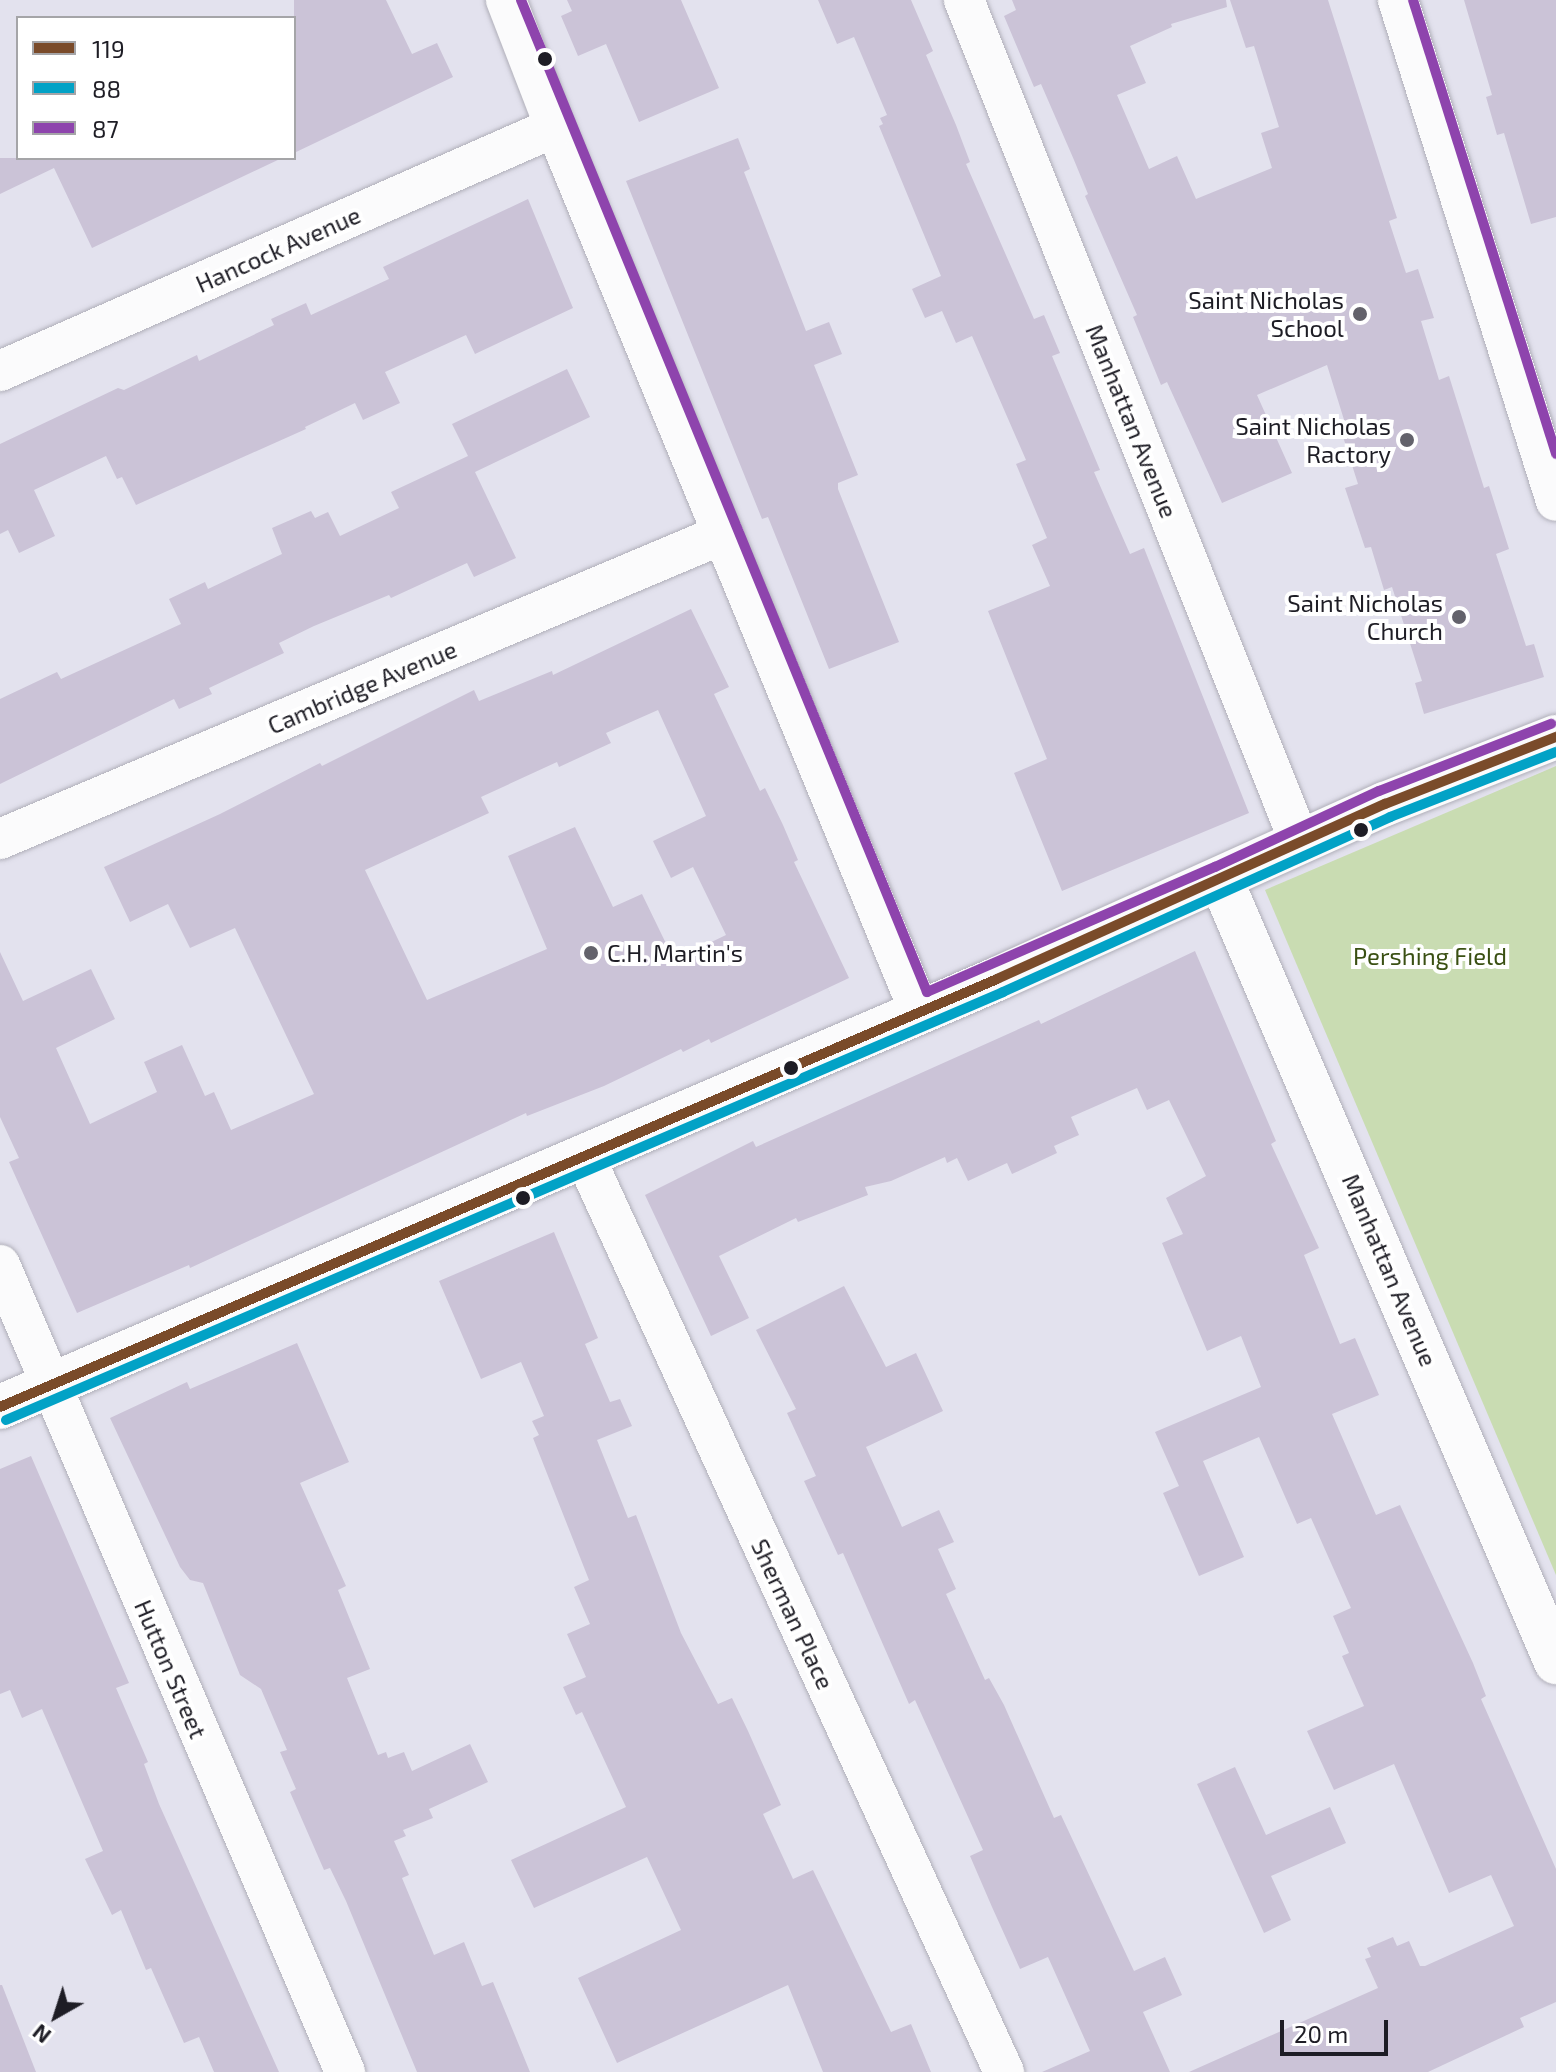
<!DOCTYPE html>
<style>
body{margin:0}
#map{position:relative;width:1556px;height:2072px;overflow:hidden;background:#e3e2ee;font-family:"Exo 2",sans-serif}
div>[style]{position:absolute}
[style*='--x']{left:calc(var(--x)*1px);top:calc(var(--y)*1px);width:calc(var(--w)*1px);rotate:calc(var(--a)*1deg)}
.green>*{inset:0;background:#c9dcb2}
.building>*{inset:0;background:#cbc3d7}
.roads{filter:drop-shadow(0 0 2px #b0afb9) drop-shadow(0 0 2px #b0afb9)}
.street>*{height:40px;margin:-20px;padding:0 20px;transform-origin:20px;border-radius:20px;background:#fbfbfc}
.secondary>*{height:44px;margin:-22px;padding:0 22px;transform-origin:22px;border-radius:22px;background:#fbfbfc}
.bus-1>*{height:10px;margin:-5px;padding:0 5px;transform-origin:5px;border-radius:5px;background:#7a4b2a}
.bus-2>*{height:10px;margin:-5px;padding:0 5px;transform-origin:5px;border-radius:5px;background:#02a2c6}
.bus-3>*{height:10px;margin:-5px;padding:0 5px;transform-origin:5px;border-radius:5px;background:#8e44ad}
.dots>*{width:22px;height:22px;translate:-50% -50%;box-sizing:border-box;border:4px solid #fff;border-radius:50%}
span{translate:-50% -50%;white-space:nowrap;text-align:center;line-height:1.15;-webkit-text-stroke:8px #fff;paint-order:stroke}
.street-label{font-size:24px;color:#1e1d25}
.poi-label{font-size:24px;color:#1e1d25}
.right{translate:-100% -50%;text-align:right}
.left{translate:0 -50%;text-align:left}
.park-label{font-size:24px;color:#3a5013}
.legend{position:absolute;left:16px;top:16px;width:280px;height:144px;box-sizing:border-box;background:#fff;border:2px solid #a5a5a8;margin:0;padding:10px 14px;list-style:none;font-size:24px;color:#1e1d25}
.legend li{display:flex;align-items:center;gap:16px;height:40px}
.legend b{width:40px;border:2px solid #a5a5a8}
.north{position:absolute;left:16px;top:1976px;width:80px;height:80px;-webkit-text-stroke:6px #fff;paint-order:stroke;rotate:219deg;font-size:22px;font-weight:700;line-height:32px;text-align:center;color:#1e1d25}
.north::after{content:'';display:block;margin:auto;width:28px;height:36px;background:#1e1d25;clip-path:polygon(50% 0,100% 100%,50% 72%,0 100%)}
.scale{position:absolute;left:1280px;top:2020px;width:108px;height:36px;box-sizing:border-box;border:4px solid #1e1d25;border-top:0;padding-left:10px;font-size:24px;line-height:28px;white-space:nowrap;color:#1e1d25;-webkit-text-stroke:6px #fff;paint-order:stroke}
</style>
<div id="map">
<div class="green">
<div style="clip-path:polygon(1556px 766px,1556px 1575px,1265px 890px)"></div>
</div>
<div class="building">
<div style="clip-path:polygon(294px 0,386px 0,412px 54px,437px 43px,453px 77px,294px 153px)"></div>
<div style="clip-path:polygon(567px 0,681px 0,719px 88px,639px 122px,606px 44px,578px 56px,561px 16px,572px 11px)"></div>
<div style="clip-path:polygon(818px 0,911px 0,933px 51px,926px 55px,956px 125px,970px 162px,966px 164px,1034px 319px,1044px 315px,1060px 353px,1052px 356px,1100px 470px,1094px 472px,1130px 554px,1144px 548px,1249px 813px,1062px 891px,1014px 773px,1047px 759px,988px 611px,1050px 586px,1032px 545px,1047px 538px,1016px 464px,1026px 460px,972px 336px,956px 343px,942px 311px,925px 318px,912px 289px,941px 276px,879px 126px,883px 124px,880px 118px,887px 115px,854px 37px,837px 44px)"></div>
<div style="clip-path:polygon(1012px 0,1226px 0,1227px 7px,1171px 24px,1172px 27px,1130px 46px,1146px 83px,1117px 95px,1149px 169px,1177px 156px,1196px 199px,1272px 168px,1261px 133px,1279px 127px,1254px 46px,1246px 48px,1230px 0,1328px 0,1397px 218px,1389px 221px,1406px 273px,1418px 269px,1434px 318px,1421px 321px,1439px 380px,1449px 376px,1484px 488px,1489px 486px,1509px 549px,1496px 554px,1526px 646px,1534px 644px,1544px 677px,1424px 714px,1415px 683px,1422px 681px,1392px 587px,1384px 590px,1371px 547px,1365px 548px,1345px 488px,1358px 484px,1339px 424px,1345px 423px,1327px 365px,1257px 395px,1292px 473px,1222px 503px,1167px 382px,1161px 385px,1133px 317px,1137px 315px,1085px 196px,1088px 194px,1074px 160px,1041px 84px,1034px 87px,1004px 16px,1016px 10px)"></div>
<div style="clip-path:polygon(1464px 0,1556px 0,1556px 217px,1531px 224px,1504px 133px,1497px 135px,1486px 97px,1492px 95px)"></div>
<div style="clip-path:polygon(738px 138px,750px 169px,744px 172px,806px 331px,829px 322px,842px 354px,814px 365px,858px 475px,838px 483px,838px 489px,899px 642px,829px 669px,768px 517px,762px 519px,626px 181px)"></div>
<div style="clip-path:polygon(0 158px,282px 158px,92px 248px,54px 168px,0 194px)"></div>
<div style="clip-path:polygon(528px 199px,573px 308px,475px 354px,466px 335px,385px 372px,400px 403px,363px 420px,355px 403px,305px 427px,306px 429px,136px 505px,122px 477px,117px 479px,106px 456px,34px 490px,55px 536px,19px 553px,8px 530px,0 534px,0 444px,118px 388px,124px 390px,197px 355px,199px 361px,274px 325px,271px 319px,306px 303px,311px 315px,389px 279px,383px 267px)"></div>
<div style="clip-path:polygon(567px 369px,590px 417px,475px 472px,516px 558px,474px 577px,467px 563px,391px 598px,389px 595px,314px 626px,279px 643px,284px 653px,209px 688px,212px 694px,179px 709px,174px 699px,0 784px,0 699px,57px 672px,61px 679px,181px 624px,169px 599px,205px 582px,208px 589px,282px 554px,272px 528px,311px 511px,315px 518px,328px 512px,340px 536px,399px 508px,391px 492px,468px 456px,452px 424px)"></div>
<div style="clip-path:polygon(evenodd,691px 609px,729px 687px,714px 694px,760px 791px,765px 788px,783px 825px,798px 860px,794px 862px,849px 978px,711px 1043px,709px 1039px,683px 1052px,681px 1049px,604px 1086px,527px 1116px,526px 1113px,190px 1268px,189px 1265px,77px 1313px,9px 1162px,19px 1158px,0 1117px,0 952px,23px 1001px,91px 969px,115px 1019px,56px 1048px,90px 1124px,157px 1092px,144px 1062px,182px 1045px,205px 1096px,214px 1092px,231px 1130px,314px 1094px,235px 928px,190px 948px,168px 904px,130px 922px,104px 867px,220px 814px,320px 763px,322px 766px,474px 690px,479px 701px,552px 671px,553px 675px,691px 609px,658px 710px,706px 816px,653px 841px,671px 878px,693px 867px,726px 935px,674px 960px,642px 894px,613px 907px,575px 827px,508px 856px,547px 949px,427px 1000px,365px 870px,489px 813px,481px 797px,557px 762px,559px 767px,611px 743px,606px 733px,658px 710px)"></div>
<div style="clip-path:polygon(1195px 951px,1276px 1141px,1271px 1144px,1319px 1248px,1304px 1255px,1340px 1344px,1355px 1338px,1379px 1395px,1332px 1414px,1376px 1515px,1400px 1505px,1473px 1663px,1486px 1696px,1481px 1699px,1556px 1869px,1556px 2002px,1520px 2018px,1524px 2027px,1428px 2072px,1189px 2072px,1378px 1988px,1365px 1959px,1371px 1957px,1367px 1948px,1393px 1937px,1397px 1946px,1409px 1941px,1420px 1966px,1425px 1966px,1514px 1926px,1491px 1875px,1449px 1893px,1394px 1764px,1334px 1790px,1307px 1731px,1364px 1706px,1342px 1656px,1349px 1653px,1333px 1616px,1351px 1608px,1311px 1518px,1297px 1524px,1259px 1437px,1203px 1461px,1244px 1557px,1199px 1576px,1163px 1493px,1179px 1486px,1155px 1432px,1261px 1387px,1241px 1336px,1207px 1351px,1162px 1243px,1183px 1234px,1166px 1198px,1206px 1176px,1169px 1100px,1147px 1110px,1137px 1088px,1071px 1117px,1079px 1135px,1054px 1146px,1057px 1153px,1012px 1174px,1007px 1163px,968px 1181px,957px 1158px,947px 1163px,945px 1157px,891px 1181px,865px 1187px,868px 1195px,798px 1222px,796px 1218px,719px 1256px,749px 1318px,711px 1336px,645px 1195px,753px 1141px,756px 1147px,1039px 1020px,1041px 1024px)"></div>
<div style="clip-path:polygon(554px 1232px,598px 1338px,585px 1344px,610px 1402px,620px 1399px,632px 1426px,597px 1440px,628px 1518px,636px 1515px,681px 1633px,718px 1704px,732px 1698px,748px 1731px,781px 1805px,763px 1814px,793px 1879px,813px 1870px,891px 2032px,911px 2024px,931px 2072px,823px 2072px,788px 1985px,617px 2063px,578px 1978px,681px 1930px,647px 1857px,534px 1908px,511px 1860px,626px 1807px,582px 1712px,576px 1715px,563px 1687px,586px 1677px,567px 1634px,590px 1624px,574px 1587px,589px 1580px,533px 1438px,539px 1435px,532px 1421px,544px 1416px,521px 1362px,481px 1379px,439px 1281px)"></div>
<div style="clip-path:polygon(844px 1286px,886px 1367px,916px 1353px,943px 1411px,866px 1447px,902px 1527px,939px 1510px,954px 1542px,938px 1549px,956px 1589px,946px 1594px,985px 1680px,989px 1678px,1004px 1705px,1054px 1818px,1061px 1815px,1134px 1971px,1165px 1957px,1182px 1995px,1143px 2012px,1170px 2072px,1042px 2072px,1090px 2051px,1048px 1957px,1020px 1969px,992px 1907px,970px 1856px,983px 1850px,915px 1700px,909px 1704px,843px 1553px,838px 1555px,804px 1481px,816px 1476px,787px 1413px,796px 1409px,756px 1330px)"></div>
<div style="clip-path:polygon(297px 1343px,349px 1462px,300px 1483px,346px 1586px,338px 1590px,370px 1669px,347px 1678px,378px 1755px,386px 1752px,388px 1758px,404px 1752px,412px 1771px,470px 1744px,488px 1782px,429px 1809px,433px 1818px,403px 1830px,406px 1836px,394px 1841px,409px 1875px,402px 1878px,434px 1955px,464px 1942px,482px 1986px,493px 1982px,530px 2072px,417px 2072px,346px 1901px,330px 1868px,324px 1870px,290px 1792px,296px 1789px,280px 1752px,287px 1750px,261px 1689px,240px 1675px,203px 1583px,190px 1580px,180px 1567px,110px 1418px,187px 1382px,190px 1389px)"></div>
<div style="clip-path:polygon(31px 1456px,129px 1683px,116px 1688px,148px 1762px,144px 1764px,159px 1804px,279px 2072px,214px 2072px,199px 2037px,184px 2043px,151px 1968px,146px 1970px,121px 1910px,112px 1915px,85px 1859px,103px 1851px,42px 1709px,22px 1718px,10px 1690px,0 1694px,0 1469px)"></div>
<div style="clip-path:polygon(1235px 1767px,1266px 1835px,1330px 1807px,1346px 1843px,1271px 1876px,1291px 1920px,1264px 1933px,1197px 1784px)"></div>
<div style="clip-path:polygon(0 1985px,2px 1985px,36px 2072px,0 2072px)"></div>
</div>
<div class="roads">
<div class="street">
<div style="--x:506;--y:0;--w:136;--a:68.9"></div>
<div style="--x:555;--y:127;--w:955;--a:67.6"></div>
<div style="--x:964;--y:0;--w:907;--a:68.27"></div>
<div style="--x:1398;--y:0;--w:525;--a:72.5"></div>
<div style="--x:0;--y:371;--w:606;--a:-23.73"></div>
<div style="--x:0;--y:839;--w:785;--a:-22.87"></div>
<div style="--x:584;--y:1155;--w:1009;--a:65.39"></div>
<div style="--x:0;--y:1265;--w:878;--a:66.85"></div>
</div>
<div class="secondary">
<div style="--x:1221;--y:880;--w:851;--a:66.81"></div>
<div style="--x:0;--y:1407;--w:1085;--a:-23.23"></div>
<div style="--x:997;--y:979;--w:426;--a:-24.3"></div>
<div style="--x:1385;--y:804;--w:184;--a:-21.4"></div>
</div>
</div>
<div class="bus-1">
<div style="--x:0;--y:1407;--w:1085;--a:-23.23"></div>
<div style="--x:997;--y:979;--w:426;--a:-24.3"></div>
<div style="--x:1385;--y:804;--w:184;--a:-21.4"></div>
</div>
<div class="bus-2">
<div style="--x:6;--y:1420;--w:1085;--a:-23.23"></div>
<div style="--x:1003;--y:992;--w:425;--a:-24.3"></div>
<div style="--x:1390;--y:817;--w:178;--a:-21.4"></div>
</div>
<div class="bus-3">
<div style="--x:521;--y:0;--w:1072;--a:67.74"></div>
<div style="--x:927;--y:992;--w:314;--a:-23.5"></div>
<div style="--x:1215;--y:867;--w:181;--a:-24.9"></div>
<div style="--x:1379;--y:791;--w:185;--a:-21.3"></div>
<div style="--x:1413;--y:0;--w:476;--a:72.5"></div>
</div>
<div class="dots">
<div style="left:545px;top:59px;background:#1e1d25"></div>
<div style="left:1360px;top:314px;background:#63626b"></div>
<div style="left:1407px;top:440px;background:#63626b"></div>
<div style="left:1459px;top:617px;background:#63626b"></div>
<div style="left:1361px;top:830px;background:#1e1d25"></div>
<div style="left:591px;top:953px;background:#63626b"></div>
<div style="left:791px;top:1068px;background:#1e1d25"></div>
<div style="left:523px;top:1198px;background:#1e1d25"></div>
</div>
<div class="street-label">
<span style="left:278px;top:249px;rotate:-24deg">Hancock Avenue</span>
<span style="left:1132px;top:421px;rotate:68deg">Manhattan Avenue</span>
<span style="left:362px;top:687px;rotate:-23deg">Cambridge Avenue</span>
<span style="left:1390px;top:1270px;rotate:67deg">Manhattan Avenue</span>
<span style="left:793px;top:1614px;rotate:65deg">Sherman Place</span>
<span style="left:171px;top:1669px;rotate:67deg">Hutton Street</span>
</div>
<div class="poi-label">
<span class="right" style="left:1344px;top:314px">Saint Nicholas<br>School</span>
<span class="right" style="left:1391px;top:440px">Saint Nicholas<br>Ractory</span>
<span class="right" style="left:1443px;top:617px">Saint Nicholas<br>Church</span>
<span class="left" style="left:607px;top:953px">C.H. Martin's</span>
</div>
<div class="park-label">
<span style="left:1430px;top:956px">Pershing Field</span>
</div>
<ul class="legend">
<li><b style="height:10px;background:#7a4b2a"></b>119</li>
<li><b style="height:10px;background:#02a2c6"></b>88</li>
<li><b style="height:10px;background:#8e44ad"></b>87</li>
</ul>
<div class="north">N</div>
<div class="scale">20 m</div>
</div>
